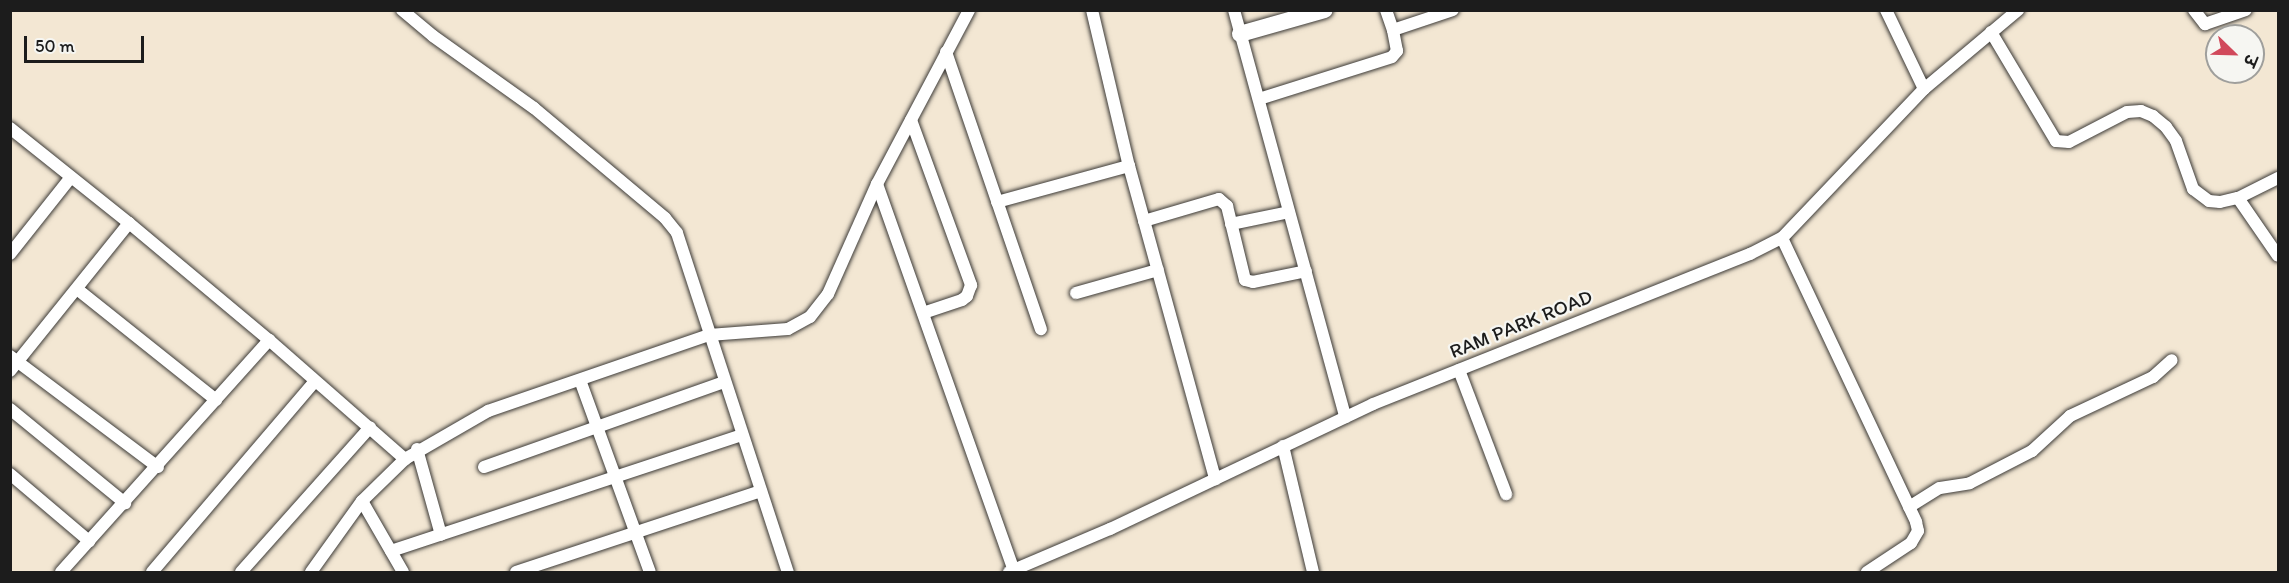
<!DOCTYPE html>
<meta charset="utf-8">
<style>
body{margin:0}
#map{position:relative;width:2289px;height:583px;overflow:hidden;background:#f3e7d3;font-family:Itim,"Playpen Sans Deva",sans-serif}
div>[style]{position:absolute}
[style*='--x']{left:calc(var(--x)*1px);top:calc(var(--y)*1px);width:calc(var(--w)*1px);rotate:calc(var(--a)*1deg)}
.roads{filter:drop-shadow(0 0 2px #3c3a37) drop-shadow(0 0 2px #3c3a37)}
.minor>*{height:12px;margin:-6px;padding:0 6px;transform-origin:6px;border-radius:6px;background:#fff}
.tertiary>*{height:16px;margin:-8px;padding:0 8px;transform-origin:8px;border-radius:8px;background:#fff}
span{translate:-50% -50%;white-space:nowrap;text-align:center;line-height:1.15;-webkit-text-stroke:4.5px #f6f6f2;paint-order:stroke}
.street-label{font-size:20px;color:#1c1c1c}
.frame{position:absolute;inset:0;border:12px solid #1c1c1c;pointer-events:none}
.north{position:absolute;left:2205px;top:24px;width:60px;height:60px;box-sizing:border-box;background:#f6f6f2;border:2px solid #9f9f9c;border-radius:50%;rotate:113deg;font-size:16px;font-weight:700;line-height:24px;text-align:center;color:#1c1c1c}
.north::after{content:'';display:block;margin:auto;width:21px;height:27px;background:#d1495b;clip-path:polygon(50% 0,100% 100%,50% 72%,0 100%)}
.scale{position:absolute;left:24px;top:36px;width:120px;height:27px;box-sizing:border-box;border:3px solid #1c1c1c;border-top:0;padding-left:8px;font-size:18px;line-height:21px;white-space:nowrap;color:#1c1c1c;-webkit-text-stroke:4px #f6f6f2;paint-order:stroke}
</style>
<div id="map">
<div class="roads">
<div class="minor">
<div style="--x:402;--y:10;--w:40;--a:40"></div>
<div style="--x:433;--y:36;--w:124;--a:35.5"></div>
<div style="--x:534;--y:108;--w:171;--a:40"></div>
<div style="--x:665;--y:218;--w:19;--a:51"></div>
<div style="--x:677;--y:233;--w:357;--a:71.9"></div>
<div style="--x:1092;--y:10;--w:160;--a:76.7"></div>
<div style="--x:1129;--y:166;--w:325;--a:74.6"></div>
<div style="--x:1234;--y:10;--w:422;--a:74.7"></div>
<div style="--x:1386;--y:10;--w:21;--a:71"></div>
<div style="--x:1393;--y:30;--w:63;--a:-18.4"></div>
<div style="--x:2194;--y:10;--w:18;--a:52"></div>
<div style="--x:2205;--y:24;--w:43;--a:-18.9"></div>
<div style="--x:1991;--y:32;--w:127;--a:59.2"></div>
<div style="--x:2056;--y:141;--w:13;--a:4"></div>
<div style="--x:2069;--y:142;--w:65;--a:-27.3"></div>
<div style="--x:2127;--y:112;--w:14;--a:-4"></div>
<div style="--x:2141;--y:111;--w:13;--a:23"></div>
<div style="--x:2153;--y:116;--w:17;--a:40"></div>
<div style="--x:2166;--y:127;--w:17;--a:54"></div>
<div style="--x:2176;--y:141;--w:51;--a:70.5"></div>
<div style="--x:2193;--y:189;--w:20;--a:37"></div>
<div style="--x:2209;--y:201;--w:11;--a:5"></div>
<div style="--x:2220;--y:202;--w:18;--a:-13"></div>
<div style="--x:2238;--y:198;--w:45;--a:-26.6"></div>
<div style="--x:946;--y:52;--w:293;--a:71.1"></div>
<div style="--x:1924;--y:89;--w:123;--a:-40"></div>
<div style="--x:1259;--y:99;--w:139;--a:-17.5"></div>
<div style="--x:1392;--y:57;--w:8;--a:-50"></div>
<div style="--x:1397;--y:51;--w:21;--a:-101"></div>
<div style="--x:911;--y:120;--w:176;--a:70"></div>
<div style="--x:971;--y:285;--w:12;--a:110"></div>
<div style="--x:967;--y:296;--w:6;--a:141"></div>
<div style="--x:962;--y:300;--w:41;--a:161.6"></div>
<div style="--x:10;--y:128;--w:152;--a:38.6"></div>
<div style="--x:877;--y:184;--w:410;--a:70.5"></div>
<div style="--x:2238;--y:198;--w:70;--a:55.4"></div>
<div style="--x:997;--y:202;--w:137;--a:-15.3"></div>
<div style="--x:1144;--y:221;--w:78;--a:-16.3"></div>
<div style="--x:1219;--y:199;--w:11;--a:41"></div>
<div style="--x:1227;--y:206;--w:76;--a:76.3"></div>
<div style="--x:1245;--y:280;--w:8;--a:14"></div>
<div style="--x:1253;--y:282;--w:54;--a:-11.7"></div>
<div style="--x:1231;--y:224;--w:59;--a:-11.7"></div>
<div style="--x:1782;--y:238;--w:314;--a:64.7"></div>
<div style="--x:1916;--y:522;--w:9;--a:77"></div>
<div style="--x:1918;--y:531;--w:14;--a:120"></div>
<div style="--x:1911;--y:543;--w:53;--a:146.6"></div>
<div style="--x:10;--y:254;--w:98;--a:-51.6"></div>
<div style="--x:77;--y:289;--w:178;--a:38.6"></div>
<div style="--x:1076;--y:293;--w:85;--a:-15.7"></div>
<div style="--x:10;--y:356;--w:185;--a:36.9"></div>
<div style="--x:1459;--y:370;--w:133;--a:69.2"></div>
<div style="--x:10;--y:371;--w:190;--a:-51.2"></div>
<div style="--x:129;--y:223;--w:182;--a:39.9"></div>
<div style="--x:269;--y:340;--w:181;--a:41.2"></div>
<div style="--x:580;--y:380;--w:204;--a:70"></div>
<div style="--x:10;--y:409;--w:149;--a:39.3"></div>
<div style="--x:1283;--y:446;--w:130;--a:76.6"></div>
<div style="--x:417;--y:449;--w:89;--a:74.4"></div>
<div style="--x:484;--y:467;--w:255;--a:-19.5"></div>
<div style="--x:10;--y:474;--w:104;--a:40.3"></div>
<div style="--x:362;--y:501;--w:82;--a:60"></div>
<div style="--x:1909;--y:507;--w:36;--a:-32"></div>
<div style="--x:1940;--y:488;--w:30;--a:-9"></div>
<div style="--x:1970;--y:483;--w:70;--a:-27.3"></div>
<div style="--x:2032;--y:451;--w:52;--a:-42.6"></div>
<div style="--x:2070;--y:416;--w:92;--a:-25.2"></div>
<div style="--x:2153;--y:377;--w:25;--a:-42"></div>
<div style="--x:391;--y:551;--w:370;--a:-18.3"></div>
<div style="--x:61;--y:572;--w:312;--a:-48.1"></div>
<div style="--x:152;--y:572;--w:251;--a:-49.5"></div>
<div style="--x:241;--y:572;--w:194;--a:-48.3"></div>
<div style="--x:311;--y:572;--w:87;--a:-54.3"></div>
<div style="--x:362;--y:501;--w:60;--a:-44.3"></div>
<div style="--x:405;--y:459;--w:96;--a:-30"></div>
<div style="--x:488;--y:411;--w:234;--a:-19"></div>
<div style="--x:709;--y:335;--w:79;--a:-4.3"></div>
<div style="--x:788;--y:329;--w:25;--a:-29"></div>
<div style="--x:810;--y:317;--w:29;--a:-52"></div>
<div style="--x:828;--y:294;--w:120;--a:-66"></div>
<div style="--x:877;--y:184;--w:197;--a:-62.1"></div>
<div style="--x:516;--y:572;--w:258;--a:-18.3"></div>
<div style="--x:1009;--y:572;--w:110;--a:-23.1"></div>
<div style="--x:1110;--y:529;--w:291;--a:-25.4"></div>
<div style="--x:1373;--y:404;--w:406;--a:-21.7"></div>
<div style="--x:1750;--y:254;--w:36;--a:-27"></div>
<div style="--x:1782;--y:238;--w:206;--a:-46.4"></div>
<div style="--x:1924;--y:89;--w:88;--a:-115.7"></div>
</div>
<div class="tertiary">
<div style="--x:1240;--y:34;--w:88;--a:-15.8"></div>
</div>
</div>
<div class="street-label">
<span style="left:1521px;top:324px;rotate:-22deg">RAM PARK ROAD</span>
</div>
<div class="frame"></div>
<div class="north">उ</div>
<div class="scale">50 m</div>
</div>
